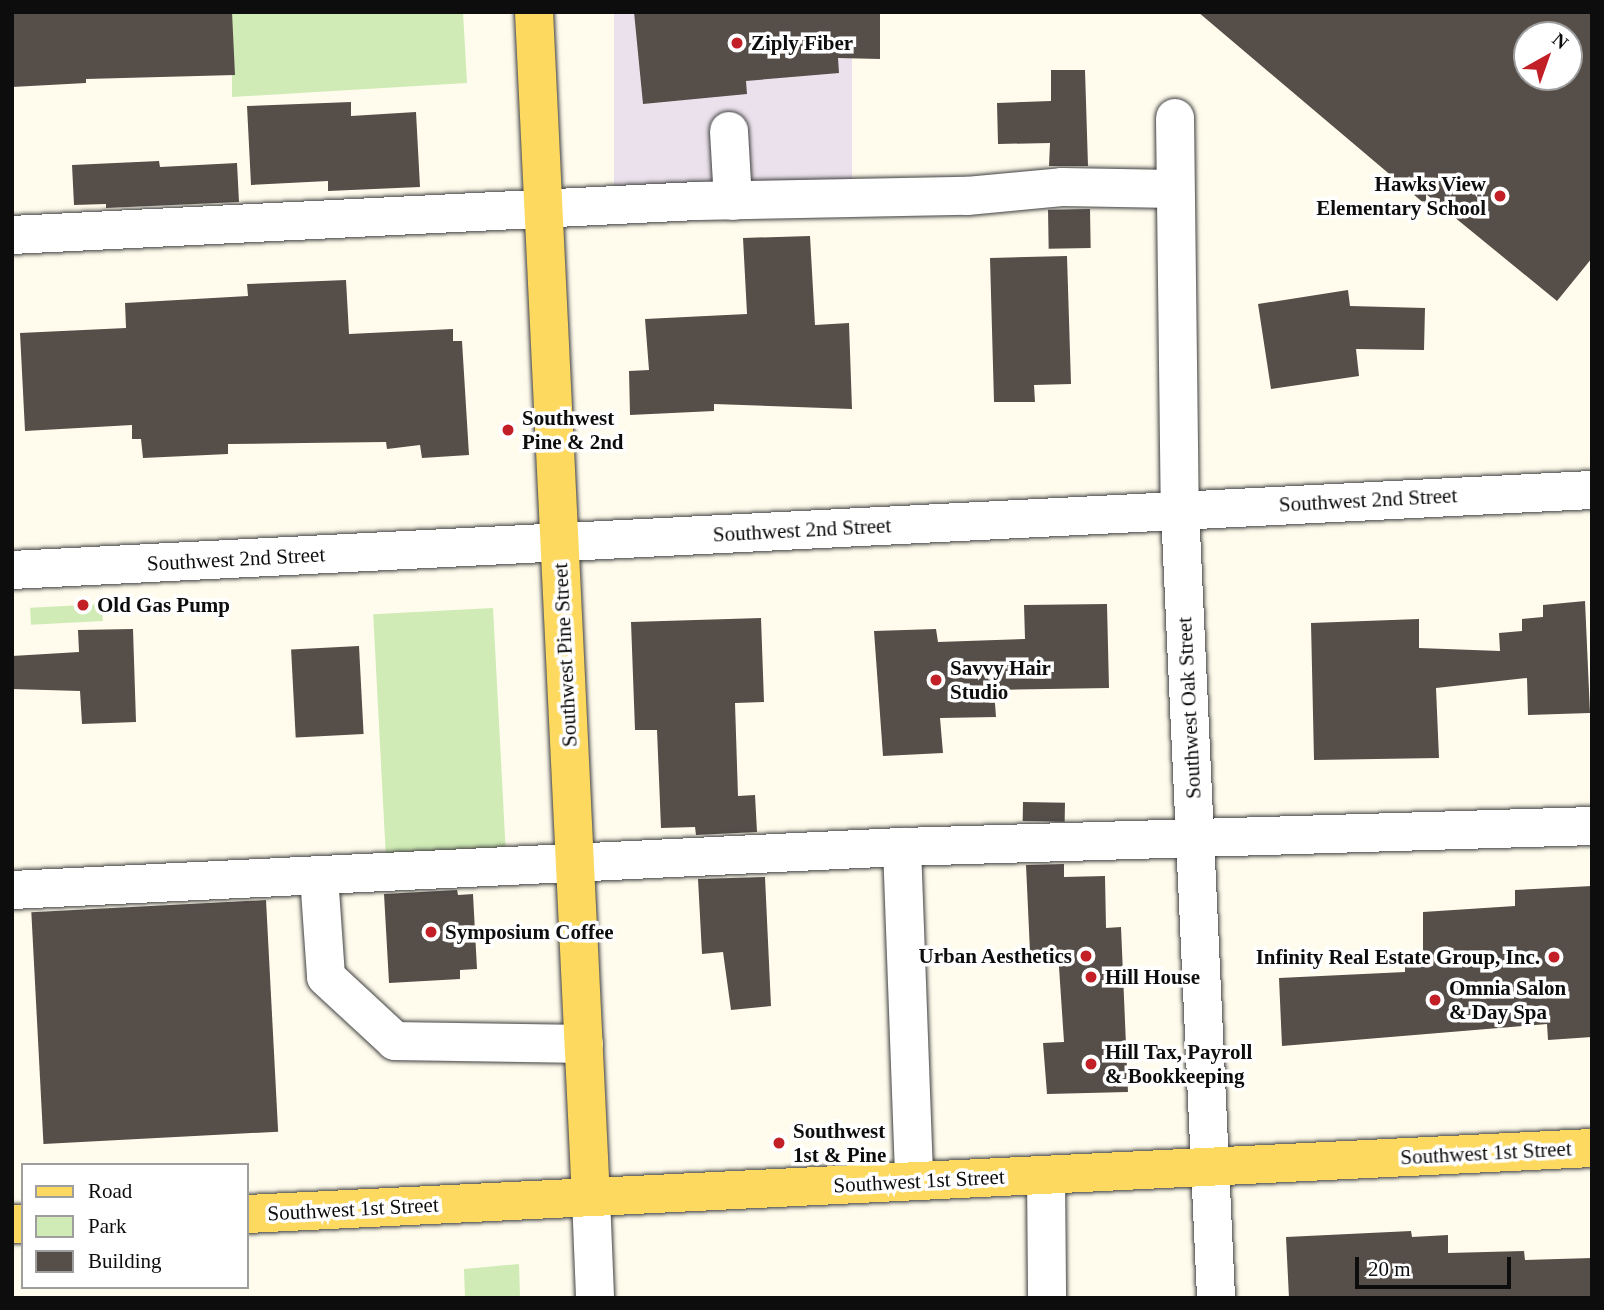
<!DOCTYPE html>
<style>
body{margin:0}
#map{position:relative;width:1604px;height:1310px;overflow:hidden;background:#fffced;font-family:"Times New Roman",serif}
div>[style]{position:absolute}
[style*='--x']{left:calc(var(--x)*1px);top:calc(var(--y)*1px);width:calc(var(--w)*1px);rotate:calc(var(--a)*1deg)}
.industrial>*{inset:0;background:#ebe1ec;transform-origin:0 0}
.green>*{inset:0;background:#d0ebb5;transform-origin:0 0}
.building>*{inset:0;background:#564e49;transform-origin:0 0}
.roads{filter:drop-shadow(0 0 2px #404040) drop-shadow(0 0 2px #404040)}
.minor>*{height:38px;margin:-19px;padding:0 19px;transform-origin:19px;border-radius:19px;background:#fff}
.major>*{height:38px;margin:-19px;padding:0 19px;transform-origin:19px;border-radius:19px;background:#fdd95f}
.dots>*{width:19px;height:19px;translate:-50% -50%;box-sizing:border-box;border:4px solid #fff;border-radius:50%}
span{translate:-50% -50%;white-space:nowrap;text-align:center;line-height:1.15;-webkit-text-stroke:7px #fff;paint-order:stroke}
.poi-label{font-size:21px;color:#0d0d0d;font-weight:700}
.left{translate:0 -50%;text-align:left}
.right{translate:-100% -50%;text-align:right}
.street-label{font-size:21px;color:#0d0d0d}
.frame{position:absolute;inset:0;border:14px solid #0d0d0d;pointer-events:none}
.legend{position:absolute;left:21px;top:1163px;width:228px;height:126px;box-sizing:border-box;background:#fff;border:2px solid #9e9e9e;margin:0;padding:9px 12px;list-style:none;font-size:21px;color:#0d0d0d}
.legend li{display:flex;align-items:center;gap:14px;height:35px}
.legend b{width:35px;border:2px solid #9e9e9e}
.north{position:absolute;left:1513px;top:21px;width:70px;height:70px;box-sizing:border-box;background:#fff;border:2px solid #9e9e9e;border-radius:50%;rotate:40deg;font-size:19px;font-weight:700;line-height:28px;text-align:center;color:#0d0d0d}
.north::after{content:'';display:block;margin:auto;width:24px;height:32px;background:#c22026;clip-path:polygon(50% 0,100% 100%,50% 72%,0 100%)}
.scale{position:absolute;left:1355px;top:1257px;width:156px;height:32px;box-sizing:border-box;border:4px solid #0d0d0d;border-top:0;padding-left:9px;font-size:21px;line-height:24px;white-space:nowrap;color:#0d0d0d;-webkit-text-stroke:5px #fff;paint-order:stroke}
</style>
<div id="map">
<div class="industrial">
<div style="left:614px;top:12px;width:238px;height:181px"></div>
</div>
<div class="green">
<div style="clip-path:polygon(232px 12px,463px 12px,467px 83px,232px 97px)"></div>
<div style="left:102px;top:604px;width:17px;height:72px;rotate:87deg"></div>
<div style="left:493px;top:608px;width:247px;height:120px;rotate:87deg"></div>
<div style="clip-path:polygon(519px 1264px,520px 1298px,465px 1298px,464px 1269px)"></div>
</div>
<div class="building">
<div style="clip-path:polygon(12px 12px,232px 12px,235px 75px,86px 79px,86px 83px,12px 87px)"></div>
<div style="clip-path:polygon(634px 12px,880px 12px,880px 59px,838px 58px,839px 73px,746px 81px,747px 94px,643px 104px)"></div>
<div style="clip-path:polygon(evenodd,1198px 12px,1592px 12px,1592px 258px,1557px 301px,1426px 194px,1426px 205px,1198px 12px,1527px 35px,1569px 35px,1569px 77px,1527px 77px,1527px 35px)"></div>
<div style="clip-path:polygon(1051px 70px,1085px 70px,1088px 166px,1049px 166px,1050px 143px,998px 144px,997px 103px,1051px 101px)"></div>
<div style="clip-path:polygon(351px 102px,351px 116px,416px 112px,420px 187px,328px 191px,328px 181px,251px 185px,247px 106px)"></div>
<div style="clip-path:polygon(159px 161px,160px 167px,237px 163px,239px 202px,106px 208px,106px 204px,74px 205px,72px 165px)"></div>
<div style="left:1090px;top:209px;width:39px;height:42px;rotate:89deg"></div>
<div style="clip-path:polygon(810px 236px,815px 325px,849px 323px,852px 409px,714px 404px,714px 411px,630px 415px,629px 371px,649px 370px,645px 319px,747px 314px,743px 238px)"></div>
<div style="clip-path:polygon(1067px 256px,1071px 384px,1034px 385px,1035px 402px,994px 402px,990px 258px)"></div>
<div style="clip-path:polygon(346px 280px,349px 334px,453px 329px,453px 341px,462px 341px,469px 455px,422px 458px,420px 445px,387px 449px,386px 442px,304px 443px,228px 444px,228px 454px,143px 458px,141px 439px,132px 439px,132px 425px,25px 431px,20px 333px,126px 328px,125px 303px,248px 296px,247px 284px)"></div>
<div style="clip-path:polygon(1348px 290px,1350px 306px,1425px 308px,1424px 350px,1356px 349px,1359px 376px,1271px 389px,1258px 304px)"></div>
<div style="clip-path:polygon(1585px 601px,1590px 713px,1528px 715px,1527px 678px,1436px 688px,1439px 758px,1314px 760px,1311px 623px,1419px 619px,1419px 648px,1500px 651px,1499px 633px,1522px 631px,1522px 619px,1543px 617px,1543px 605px)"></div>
<div style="clip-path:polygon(1107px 604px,1109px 688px,994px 690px,996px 717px,940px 718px,943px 753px,883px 756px,874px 631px,936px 629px,938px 642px,1025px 639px,1024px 605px)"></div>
<div style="clip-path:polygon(761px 618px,764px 702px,735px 703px,738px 796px,755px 795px,757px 832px,696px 835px,695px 827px,661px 828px,657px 730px,635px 730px,631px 622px)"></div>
<div style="clip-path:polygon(133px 629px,136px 722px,82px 724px,80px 691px,12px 689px,12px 656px,79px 652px,78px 630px)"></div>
<div style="left:359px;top:646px;width:88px;height:68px;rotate:87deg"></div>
<div style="left:1023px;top:802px;width:42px;height:19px;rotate:1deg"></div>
<div style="clip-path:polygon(1064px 864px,1064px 877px,1105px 876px,1106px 928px,1121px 927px,1128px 1092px,1047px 1094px,1043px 1043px,1064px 1042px,1058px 952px,1030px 952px,1026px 865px)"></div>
<div style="clip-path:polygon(765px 877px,771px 1006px,731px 1010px,723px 952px,702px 954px,698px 879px)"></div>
<div style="clip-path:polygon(1592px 886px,1592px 1037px,1548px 1040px,1547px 1024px,1282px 1046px,1279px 978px,1405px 972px,1405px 953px,1423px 951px,1423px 912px,1515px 906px,1515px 890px)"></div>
<div style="clip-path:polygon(457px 890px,458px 895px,473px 894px,477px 969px,460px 970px,460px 979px,389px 983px,384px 894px)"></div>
<div style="left:266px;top:900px;width:232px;height:235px;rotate:87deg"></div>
<div style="clip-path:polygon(1411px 1231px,1412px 1237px,1448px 1235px,1448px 1253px,1524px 1251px,1525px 1260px,1592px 1258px,1592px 1298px,1289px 1298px,1286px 1237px)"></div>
</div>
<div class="roads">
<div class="minor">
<div style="--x:1175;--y:118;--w:392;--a:89.3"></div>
<div style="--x:1180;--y:510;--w:789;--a:87.38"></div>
<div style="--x:729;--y:131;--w:70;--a:86.7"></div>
<div style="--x:12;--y:235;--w:686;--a:-2.84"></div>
<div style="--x:697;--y:201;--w:270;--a:-1.1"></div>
<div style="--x:967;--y:196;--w:95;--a:-5.4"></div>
<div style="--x:1062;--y:187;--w:113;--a:1"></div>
<div style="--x:12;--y:570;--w:1582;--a:-2.9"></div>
<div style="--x:902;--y:847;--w:334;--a:87.9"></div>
<div style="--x:319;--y:876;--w:101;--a:86"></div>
<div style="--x:326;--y:977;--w:94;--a:42.8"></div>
<div style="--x:395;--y:1041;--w:189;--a:0.9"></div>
<div style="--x:12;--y:890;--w:891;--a:-2.77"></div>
<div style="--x:902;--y:847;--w:690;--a:-1.74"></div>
<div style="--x:1046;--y:1175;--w:123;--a:89.5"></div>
<div style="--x:591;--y:1197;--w:101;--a:87.7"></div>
</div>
<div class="major">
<div style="--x:534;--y:12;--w:1186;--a:87.25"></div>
<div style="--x:247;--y:1214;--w:1347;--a:-2.81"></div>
<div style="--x:12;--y:1224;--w:11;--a:0"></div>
</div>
</div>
<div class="dots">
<div style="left:737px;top:43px;background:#c22026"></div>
<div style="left:1500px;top:196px;background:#c22026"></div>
<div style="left:508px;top:430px;background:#c22026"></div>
<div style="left:83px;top:605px;background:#c22026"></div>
<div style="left:936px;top:680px;background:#c22026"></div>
<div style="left:431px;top:932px;background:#c22026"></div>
<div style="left:1086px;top:956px;background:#c22026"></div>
<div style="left:1554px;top:957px;background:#c22026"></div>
<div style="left:1091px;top:977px;background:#c22026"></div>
<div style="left:1435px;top:1000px;background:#c22026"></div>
<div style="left:1091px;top:1064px;background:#c22026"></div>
<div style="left:779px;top:1143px;background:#c22026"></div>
</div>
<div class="poi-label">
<span class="left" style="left:751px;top:43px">Ziply Fiber</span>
<span class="right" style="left:1486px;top:196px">Hawks View<br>Elementary School</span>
<span class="left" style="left:522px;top:430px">Southwest<br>Pine &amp; 2nd</span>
<span class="left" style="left:97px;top:605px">Old Gas Pump</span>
<span class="left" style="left:950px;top:680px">Savvy Hair<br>Studio</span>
<span class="left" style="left:445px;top:932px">Symposium Coffee</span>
<span class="right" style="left:1072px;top:956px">Urban Aesthetics</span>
<span class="right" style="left:1540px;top:957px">Infinity Real Estate Group, Inc.</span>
<span class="left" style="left:1105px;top:977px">Hill House</span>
<span class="left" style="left:1449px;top:1000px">Omnia Salon<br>&amp; Day Spa</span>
<span class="left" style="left:1105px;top:1064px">Hill Tax, Payroll<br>&amp; Bookkeeping</span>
<span class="left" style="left:793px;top:1143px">Southwest<br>1st &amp; Pine</span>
</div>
<div class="street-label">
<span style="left:1368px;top:500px;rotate:-3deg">Southwest 2nd Street</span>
<span style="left:802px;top:530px;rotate:-3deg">Southwest 2nd Street</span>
<span style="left:236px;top:559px;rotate:-3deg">Southwest 2nd Street</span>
<span style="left:565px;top:655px;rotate:-93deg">Southwest Pine Street</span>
<span style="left:1189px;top:708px;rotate:-93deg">Southwest Oak Street</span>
<span style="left:1486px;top:1153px;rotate:-3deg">Southwest 1st Street</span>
<span style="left:919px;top:1181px;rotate:-3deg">Southwest 1st Street</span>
<span style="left:353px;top:1209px;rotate:-3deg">Southwest 1st Street</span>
</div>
<div class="frame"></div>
<ul class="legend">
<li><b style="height:9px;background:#fdd95f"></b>Road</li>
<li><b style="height:19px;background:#d0ebb5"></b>Park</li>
<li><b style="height:19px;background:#564e49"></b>Building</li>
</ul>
<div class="north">N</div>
<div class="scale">20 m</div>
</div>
